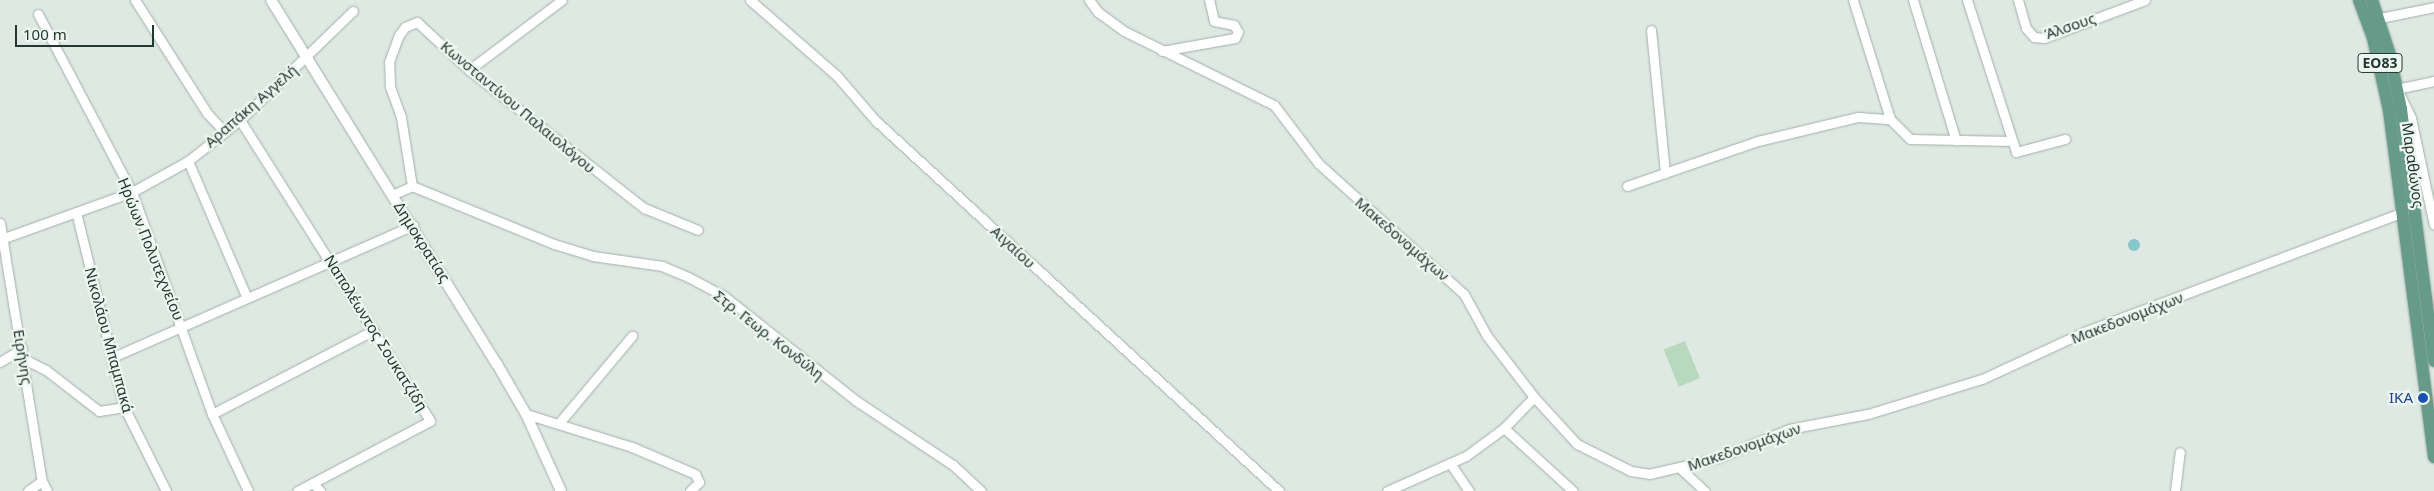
<!DOCTYPE html>
<meta charset="utf-8">
<style>
body{margin:0}
#map{position:relative;width:2434px;height:491px;overflow:hidden;background:#dee9e3;font-family:"Noto Sans",sans-serif}
div>[style]{position:absolute}
[style*='--x']{left:calc(var(--x)*1px);top:calc(var(--y)*1px);width:calc(var(--w)*1px);rotate:calc(var(--a)*1deg)}
.green>*{inset:0;background:#b8d9be;transform-origin:0 0}
.water>*{inset:0;background:#89c6cb}
.round{border-radius:50%}
.roads{filter:drop-shadow(0 0 1px #a2b0a9) drop-shadow(0 0 1px #a2b0a9)}
.minor>*{height:9px;margin:-4.5px;padding:0 4.5px;transform-origin:4.5px;border-radius:4.5px;background:#fff}
.tertiary>*{height:10px;margin:-5px;padding:0 5px;transform-origin:5px;border-radius:5px;background:#fff}
.primary>*{height:12px;margin:-6px;padding:0 6px;transform-origin:6px;border-radius:6px;background:#669b89}
.dots>*{width:14px;height:14px;translate:-50% -50%;box-sizing:border-box;border:2px solid #eef6f1;border-radius:50%}
span{translate:-50% -50%;white-space:nowrap;text-align:center;line-height:1.15;-webkit-text-stroke:4.5px #eef6f1;paint-order:stroke}
.shield-label span{padding:1px 4px;background:#eef6f1;border:1px solid;border-radius:4px;-webkit-text-stroke-width:0}
.shield-label{font-size:14px;color:#21372f;font-weight:700}
.street-label{font-size:15px;color:#21372f}
.transit-label{font-size:15px;color:#164399}
.right{translate:-100% -50%;text-align:right}
.scale{position:absolute;left:15px;top:25px;width:139px;height:22px;box-sizing:border-box;border:2px solid #21372f;border-top:0;padding-left:6px;font-size:15px;line-height:18px;white-space:nowrap;color:#21372f;-webkit-text-stroke:4px #eef6f1;paint-order:stroke}
</style>
<div id="map">
<div class="green">
<div style="left:1685px;top:341px;width:40px;height:23px;rotate:68deg"></div>
</div>
<div class="water">
<div class="round" style="left:2128px;top:239px;width:12px;height:12px"></div>
</div>
<div class="roads">
<div class="minor">
<div style="--x:135;--y:0;--w:134;--a:57.5"></div>
<div style="--x:207;--y:113;--w:26;--a:47"></div>
<div style="--x:750;--y:0;--w:116;--a:41.1"></div>
<div style="--x:837;--y:76;--w:58;--a:49.2"></div>
<div style="--x:875;--y:120;--w:549;--a:42.56"></div>
<div style="--x:1089;--y:0;--w:15;--a:53"></div>
<div style="--x:1098;--y:12;--w:32;--a:36"></div>
<div style="--x:1124;--y:31;--w:167;--a:26.3"></div>
<div style="--x:1274;--y:105;--w:74;--a:52.7"></div>
<div style="--x:1319;--y:164;--w:195;--a:41.9"></div>
<div style="--x:1464;--y:294;--w:48;--a:61.3"></div>
<div style="--x:1487;--y:336;--w:77;--a:52.4"></div>
<div style="--x:1534;--y:397;--w:64;--a:47.5"></div>
<div style="--x:1577;--y:444;--w:60;--a:26.6"></div>
<div style="--x:1631;--y:471;--w:18;--a:9"></div>
<div style="--x:1649;--y:474;--w:71;--a:-13.1"></div>
<div style="--x:1718;--y:458;--w:77;--a:-22.2"></div>
<div style="--x:1789;--y:429;--w:80;--a:-10.8"></div>
<div style="--x:1868;--y:414;--w:119;--a:-17.1"></div>
<div style="--x:1982;--y:379;--w:112;--a:-24.7"></div>
<div style="--x:2084;--y:332;--w:341;--a:-20.6"></div>
<div style="--x:1853;--y:0;--w:125;--a:72.7"></div>
<div style="--x:1913;--y:0;--w:147;--a:73"></div>
<div style="--x:1967;--y:0;--w:160;--a:72.1"></div>
<div style="--x:2016;--y:152;--w:51;--a:-14.9"></div>
<div style="--x:2018;--y:0;--w:29;--a:74"></div>
<div style="--x:2026;--y:28;--w:12;--a:48"></div>
<div style="--x:2034;--y:37;--w:10;--a:6"></div>
<div style="--x:2044;--y:38;--w:108;--a:-20.6"></div>
<div style="--x:38;--y:14;--w:201;--a:62.2"></div>
<div style="--x:132;--y:192;--w:236;--a:70.2"></div>
<div style="--x:212;--y:414;--w:85;--a:64.9"></div>
<div style="--x:2380;--y:18;--w:55;--a:-11.5"></div>
<div style="--x:1651;--y:30;--w:144;--a:84.4"></div>
<div style="--x:1162;--y:51;--w:74;--a:-10.1"></div>
<div style="--x:1235;--y:38;--w:7;--a:-63"></div>
<div style="--x:1238;--y:32;--w:8;--a:-120"></div>
<div style="--x:1234;--y:25;--w:20;--a:-169"></div>
<div style="--x:1214;--y:21;--w:22;--a:-103"></div>
<div style="--x:469;--y:70;--w:116;--a:-37"></div>
<div style="--x:2434;--y:81;--w:38;--a:168"></div>
<div style="--x:2397;--y:89;--w:32;--a:64"></div>
<div style="--x:2411;--y:118;--w:109;--a:77.9"></div>
<div style="--x:240;--y:120;--w:356;--a:57.7"></div>
<div style="--x:430;--y:421;--w:150;--a:152.2"></div>
<div style="--x:188;--y:161;--w:149;--a:66.7"></div>
<div style="--x:412;--y:186;--w:70;--a:-99.1"></div>
<div style="--x:401;--y:117;--w:33;--a:-110"></div>
<div style="--x:390;--y:86;--w:24;--a:-92"></div>
<div style="--x:389;--y:62;--w:29;--a:-70"></div>
<div style="--x:399;--y:35;--w:10;--a:-53"></div>
<div style="--x:405;--y:27;--w:13;--a:-23"></div>
<div style="--x:417;--y:22;--w:71;--a:42.7"></div>
<div style="--x:469;--y:70;--w:223;--a:38.3"></div>
<div style="--x:644;--y:208;--w:58;--a:22.2"></div>
<div style="--x:1627;--y:186;--w:139;--a:-19"></div>
<div style="--x:1758;--y:141;--w:103;--a:-13.5"></div>
<div style="--x:1858;--y:117;--w:32;--a:4"></div>
<div style="--x:1890;--y:119;--w:28;--a:45"></div>
<div style="--x:1910;--y:139;--w:102;--a:1.1"></div>
<div style="--x:392;--y:195;--w:22;--a:-24"></div>
<div style="--x:412;--y:186;--w:153;--a:22.2"></div>
<div style="--x:554;--y:244;--w:41;--a:17.1"></div>
<div style="--x:593;--y:256;--w:70;--a:8.2"></div>
<div style="--x:662;--y:266;--w:28;--a:23"></div>
<div style="--x:688;--y:277;--w:41;--a:27.8"></div>
<div style="--x:724;--y:296;--w:167;--a:38.4"></div>
<div style="--x:855;--y:400;--w:118;--a:33.6"></div>
<div style="--x:953;--y:465;--w:38;--a:43"></div>
<div style="--x:76;--y:212;--w:201;--a:76.2"></div>
<div style="--x:124;--y:407;--w:94;--a:63.4"></div>
<div style="--x:0;--y:223;--w:261;--a:80.8"></div>
<div style="--x:42;--y:481;--w:11;--a:63"></div>
<div style="--x:4;--y:238;--w:136;--a:-19.8"></div>
<div style="--x:132;--y:192;--w:64;--a:-29"></div>
<div style="--x:188;--y:161;--w:66;--a:-38.3"></div>
<div style="--x:240;--y:120;--w:157;--a:-44"></div>
<div style="--x:113;--y:357;--w:328;--a:-23.7"></div>
<div style="--x:24;--y:359;--w:25;--a:27"></div>
<div style="--x:46;--y:370;--w:67;--a:37.7"></div>
<div style="--x:99;--y:411;--w:25;--a:-9"></div>
<div style="--x:0;--y:362;--w:26;--a:-32"></div>
<div style="--x:212;--y:414;--w:182;--a:-27.4"></div>
<div style="--x:526;--y:414;--w:111;--a:17.3"></div>
<div style="--x:632;--y:447;--w:69;--a:23.2"></div>
<div style="--x:695;--y:474;--w:9;--a:63"></div>
<div style="--x:699;--y:482;--w:13;--a:135"></div>
<div style="--x:559;--y:423;--w:114;--a:-50"></div>
<div style="--x:1504;--y:428;--w:93;--a:42.4"></div>
<div style="--x:1450;--y:463;--w:34;--a:56"></div>
<div style="--x:1681;--y:469;--w:33;--a:43"></div>
<div style="--x:313;--y:483;--w:11;--a:49"></div>
<div style="--x:28;--y:491;--w:17;--a:-36"></div>
<div style="--x:1387;--y:491;--w:86;--a:-23.9"></div>
<div style="--x:1466;--y:456;--w:47;--a:-36.4"></div>
<div style="--x:1504;--y:428;--w:43;--a:-45.9"></div>
<div style="--x:2175;--y:491;--w:39;--a:-83"></div>
</div>
<div class="tertiary">
<div style="--x:271;--y:0;--w:428;--a:58.2"></div>
<div style="--x:497;--y:364;--w:58;--a:59.9"></div>
<div style="--x:526;--y:414;--w:85;--a:65.6"></div>
</div>
<div class="primary">
<div style="--x:2359;--y:0;--w:40;--a:69.8"></div>
<div style="--x:2373;--y:38;--w:74;--a:77.5"></div>
<div style="--x:2389;--y:110;--w:350;--a:82.6"></div>
<div style="--x:2372;--y:0;--w:55;--a:71.9"></div>
<div style="--x:2389;--y:52;--w:58;--a:78.1"></div>
<div style="--x:2401;--y:109;--w:254;--a:82.5"></div>
</div>
</div>
<div class="dots">
<div style="left:2423px;top:398px;background:#1a4fb4"></div>
</div>
<div class="shield-label">
<span style="left:2380px;top:63px">ΕΟ83</span>
</div>
<div class="street-label">
<span style="left:2070px;top:26px;rotate:-19deg">Άλσους</span>
<span style="left:251px;top:106px;rotate:-41deg">Αραπάκη Αγγελή</span>
<span style="left:518px;top:107px;rotate:40deg">Κωνσταντίνου Παλαιολόγου</span>
<span style="left:2413px;top:165px;rotate:82deg">Μαραθώνος</span>
<span style="left:1402px;top:239px;rotate:41deg">Μακεδονομάχων</span>
<span style="left:422px;top:242px;rotate:58deg">Δημοκρατίας</span>
<span style="left:1013px;top:247px;rotate:43deg">Αιγαίου</span>
<span style="left:151px;top:249px;rotate:68deg">Ηρώων Πολυτεχνείου</span>
<span style="left:2127px;top:318px;rotate:-21deg">Μακεδονομάχων</span>
<span style="left:376px;top:333px;rotate:58deg">Ναπολέωντος Σουκατζίδη</span>
<span style="left:769px;top:335px;rotate:38deg">Στρ. Γεωρ. Κονδύλη</span>
<span style="left:109px;top:340px;rotate:75deg">Νικολάου Μπαμπακά</span>
<span style="left:23px;top:357px;rotate:81deg">Ειρήνης</span>
<span style="left:1744px;top:447px;rotate:-19deg">Μακεδονομάχων</span>
</div>
<div class="transit-label">
<span class="right" style="left:2413px;top:398px">ΙΚΑ</span>
</div>
<div class="scale">100 m</div>
</div>
